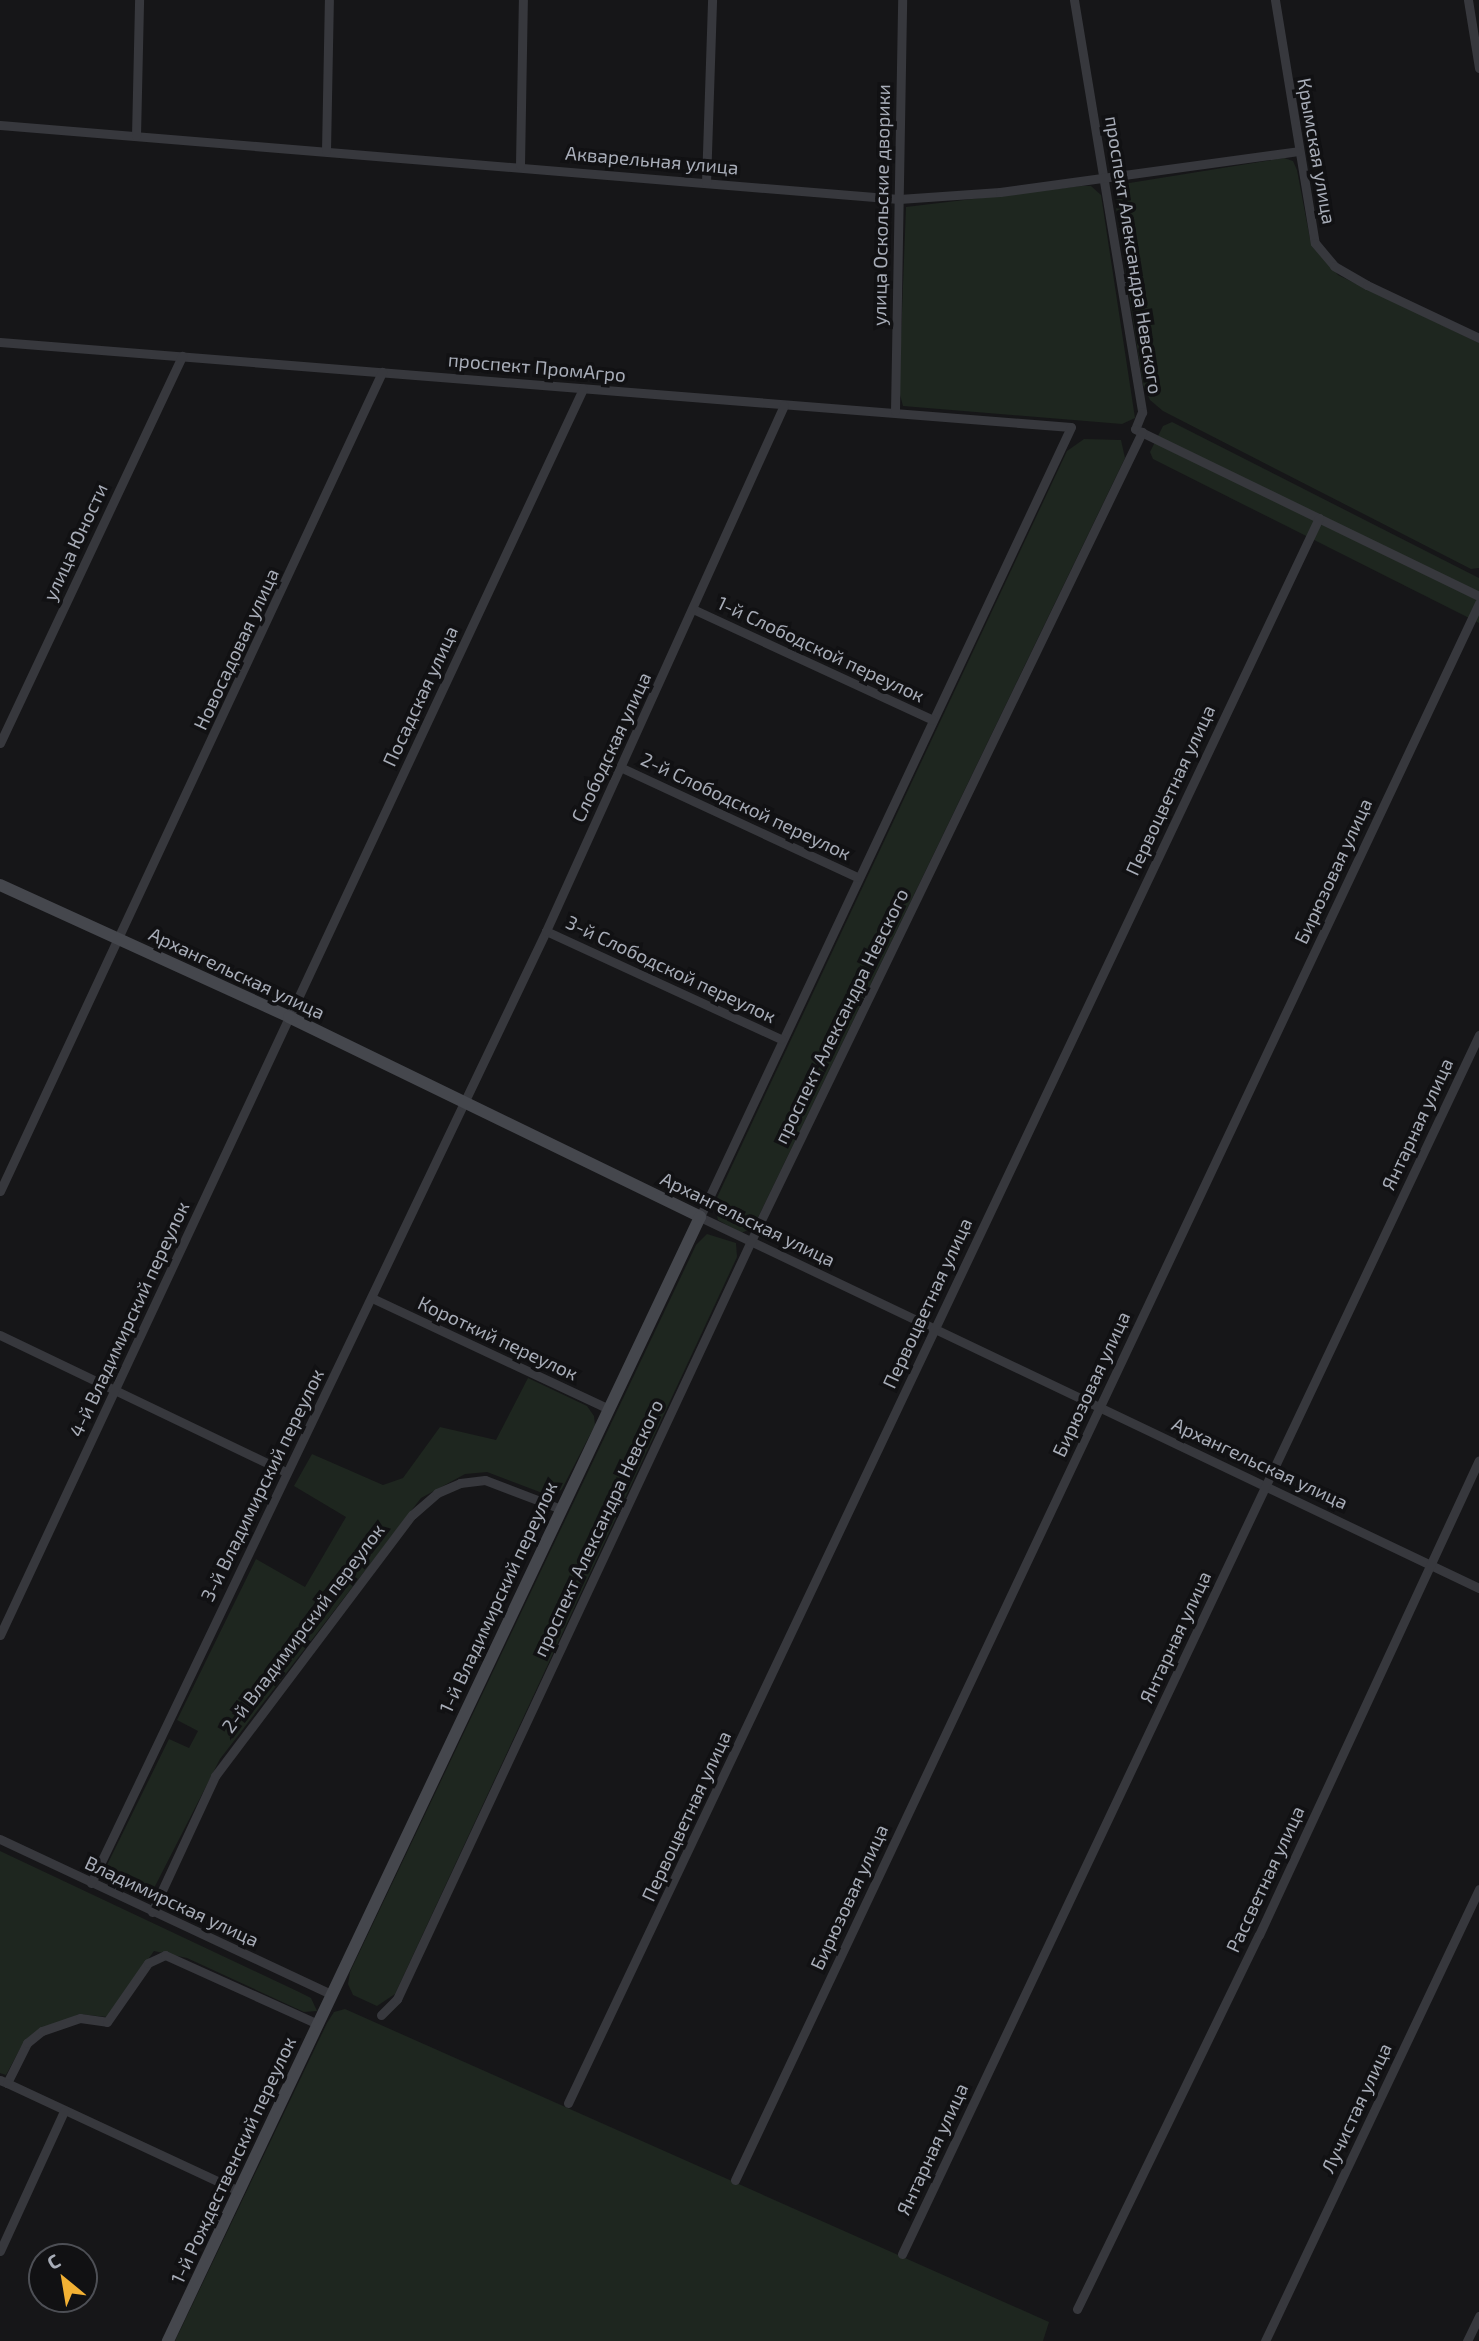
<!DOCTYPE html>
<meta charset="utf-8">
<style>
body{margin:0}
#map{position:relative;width:1479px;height:2341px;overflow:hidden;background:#161618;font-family:"Exo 2",sans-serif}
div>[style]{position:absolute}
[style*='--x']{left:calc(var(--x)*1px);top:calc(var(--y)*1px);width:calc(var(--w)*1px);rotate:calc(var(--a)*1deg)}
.green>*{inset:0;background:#1e261f}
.street>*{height:9px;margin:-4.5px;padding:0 4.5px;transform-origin:4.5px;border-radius:4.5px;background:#37383d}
.secondary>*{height:12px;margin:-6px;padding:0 6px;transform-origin:6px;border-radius:6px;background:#45474d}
span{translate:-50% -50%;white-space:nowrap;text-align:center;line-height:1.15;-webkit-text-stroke:7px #111113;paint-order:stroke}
.street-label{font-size:19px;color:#a8adb8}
.north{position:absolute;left:28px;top:2243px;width:70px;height:70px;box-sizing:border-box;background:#111113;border:2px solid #4d4f55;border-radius:50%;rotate:330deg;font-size:19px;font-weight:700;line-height:28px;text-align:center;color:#a8adb8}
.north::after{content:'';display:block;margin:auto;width:24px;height:32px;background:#f2b134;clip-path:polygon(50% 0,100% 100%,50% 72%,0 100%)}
</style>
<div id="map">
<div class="green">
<div style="clip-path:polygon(1284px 158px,1293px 161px,1297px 170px,1310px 239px,1338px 275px,1479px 343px,1479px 568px,1471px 569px,1163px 411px,1150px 400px,1143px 385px,1114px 195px,1117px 185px)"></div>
<div style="clip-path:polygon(1081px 186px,1091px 186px,1101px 195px,1135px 418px,1122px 424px,903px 406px,899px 391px,906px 207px)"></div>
<div style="clip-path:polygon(1172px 422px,1479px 578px,1479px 623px,1153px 459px,1150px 452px,1163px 426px)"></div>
<div style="clip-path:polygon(1084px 439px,1121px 440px,1125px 458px,753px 1228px,741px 1233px,718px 1220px,714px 1204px,1067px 451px)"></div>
<div style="clip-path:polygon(707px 1234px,736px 1243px,737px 1257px,395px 1994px,377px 2006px,353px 1995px,348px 1984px,350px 1972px,696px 1245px)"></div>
<div style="clip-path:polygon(528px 1378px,587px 1406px,594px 1416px,595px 1425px,562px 1489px,554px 1496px,545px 1494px,487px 1472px,465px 1474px,421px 1498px,220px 1759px,151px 1894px,109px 1879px,104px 1874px,106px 1867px,169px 1739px,189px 1748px,198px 1731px,177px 1720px,256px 1559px,305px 1587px,346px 1517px,294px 1486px,312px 1454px,383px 1485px,403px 1478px,440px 1427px,496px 1440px)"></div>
<div style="clip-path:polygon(0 1851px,299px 1992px,311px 1998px,317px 2011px,304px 2012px,187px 1958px,154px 1951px,107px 2017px,79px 2014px,21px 2047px,6px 2075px,0 2073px)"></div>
<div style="clip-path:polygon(345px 2009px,1049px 2322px,1043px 2341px,175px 2341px,327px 2023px,334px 2012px)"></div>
</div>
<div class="street">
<div style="--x:1074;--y:0;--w:418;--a:80.6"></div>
<div style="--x:1142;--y:412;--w:18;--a:112"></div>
<div style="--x:1135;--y:429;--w:382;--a:25.9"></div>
<div style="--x:1275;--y:0;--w:246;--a:80.7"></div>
<div style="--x:1315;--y:243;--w:30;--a:50"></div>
<div style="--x:1334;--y:266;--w:38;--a:30"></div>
<div style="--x:1367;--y:285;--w:124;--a:25.3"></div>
<div style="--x:1468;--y:0;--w:69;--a:80.8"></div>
<div style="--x:0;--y:125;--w:902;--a:4.71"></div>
<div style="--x:899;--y:199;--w:101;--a:-4"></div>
<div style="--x:1000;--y:192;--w:301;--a:-7.8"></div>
<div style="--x:136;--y:136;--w:136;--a:-88.7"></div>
<div style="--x:326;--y:151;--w:151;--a:-88.9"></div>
<div style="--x:520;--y:165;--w:165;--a:-89"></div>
<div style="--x:706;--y:183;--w:183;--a:-88.1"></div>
<div style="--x:0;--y:342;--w:1074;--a:4.54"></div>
<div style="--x:1071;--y:427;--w:873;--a:115.16"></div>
<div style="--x:700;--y:1217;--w:863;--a:25.47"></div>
<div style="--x:895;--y:411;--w:411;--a:-89"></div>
<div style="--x:695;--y:610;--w:262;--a:24.8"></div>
<div style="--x:0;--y:743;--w:428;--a:-64.8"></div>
<div style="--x:620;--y:767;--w:261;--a:24.9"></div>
<div style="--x:546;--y:931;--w:259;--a:24.7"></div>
<div style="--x:0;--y:1191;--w:904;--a:-64.99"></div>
<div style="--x:372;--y:1298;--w:262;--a:25.1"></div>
<div style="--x:0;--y:1335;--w:317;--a:25.6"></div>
<div style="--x:0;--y:1635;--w:1376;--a:-64.93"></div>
<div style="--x:0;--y:1839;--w:365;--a:25.1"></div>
<div style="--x:91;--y:1883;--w:1055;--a:-64.45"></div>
<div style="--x:546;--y:931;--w:577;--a:-65.65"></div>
<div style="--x:152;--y:1912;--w:150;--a:-65.1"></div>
<div style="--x:215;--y:1776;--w:327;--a:-53"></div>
<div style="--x:412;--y:1515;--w:33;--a:-41"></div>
<div style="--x:437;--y:1493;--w:25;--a:-23"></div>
<div style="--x:460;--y:1483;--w:25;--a:-7"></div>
<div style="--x:485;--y:1480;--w:81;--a:20.9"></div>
<div style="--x:381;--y:2015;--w:23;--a:-45"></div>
<div style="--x:397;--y:1999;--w:834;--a:-64.97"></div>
<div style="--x:750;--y:1243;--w:901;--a:-64.2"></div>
<div style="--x:0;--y:2080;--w:8;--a:23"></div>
<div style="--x:7;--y:2083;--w:45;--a:-63.4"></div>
<div style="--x:27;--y:2043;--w:19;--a:-39"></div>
<div style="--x:42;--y:2031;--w:40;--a:-18.9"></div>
<div style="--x:80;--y:2018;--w:27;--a:8"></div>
<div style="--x:107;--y:2022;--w:72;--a:-55.2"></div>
<div style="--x:148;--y:1963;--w:19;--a:-25"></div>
<div style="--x:165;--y:1955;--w:168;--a:24.3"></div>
<div style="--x:7;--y:2083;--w:256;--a:25"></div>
<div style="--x:568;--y:2103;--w:1754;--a:-64.65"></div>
<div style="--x:735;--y:2180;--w:1744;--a:-64.74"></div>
<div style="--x:0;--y:2251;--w:154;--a:-65.4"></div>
<div style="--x:902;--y:2254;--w:1349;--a:-64.67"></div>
<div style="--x:1077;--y:2309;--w:416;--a:-64.1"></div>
<div style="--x:1259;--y:1935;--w:523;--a:-65.15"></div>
<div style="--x:1265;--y:2341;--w:500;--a:-64.66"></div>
<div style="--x:1467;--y:2341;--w:28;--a:-64"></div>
</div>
<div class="secondary">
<div style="--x:0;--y:885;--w:318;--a:24.5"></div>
<div style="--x:289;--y:1017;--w:457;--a:25.9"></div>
<div style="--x:700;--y:1217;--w:1244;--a:115.33"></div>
</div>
<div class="street-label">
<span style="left:1317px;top:151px;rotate:80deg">Крымская улица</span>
<span style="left:652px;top:160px;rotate:5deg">Акварельная улица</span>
<span style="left:881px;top:205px;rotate:-89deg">улица Оскольские дворики</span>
<span style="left:1134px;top:255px;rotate:81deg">проспект Александра Невского</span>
<span style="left:537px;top:367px;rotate:5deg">проспект ПромАгро</span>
<span style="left:75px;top:542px;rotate:-65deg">улица Юности</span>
<span style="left:236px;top:649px;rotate:-65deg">Новосадовая улица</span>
<span style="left:821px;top:649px;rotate:25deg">1-й Слободской переулок</span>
<span style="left:420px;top:696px;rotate:-65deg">Посадская улица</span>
<span style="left:611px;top:747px;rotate:-65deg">Слободская улица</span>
<span style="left:1170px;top:790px;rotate:-65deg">Первоцветная улица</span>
<span style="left:746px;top:806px;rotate:25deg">2-й Слободской переулок</span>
<span style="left:1333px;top:871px;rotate:-65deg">Бирюзовая улица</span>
<span style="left:671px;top:969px;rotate:25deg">3-й Слободской переулок</span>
<span style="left:237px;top:973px;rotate:25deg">Архангельская улица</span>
<span style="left:841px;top:1016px;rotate:-64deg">проспект Александра Невского</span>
<span style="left:1417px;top:1124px;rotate:-65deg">Янтарная улица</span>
<span style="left:748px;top:1219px;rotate:26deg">Архангельская улица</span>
<span style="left:927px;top:1303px;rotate:-65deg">Первоцветная улица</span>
<span style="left:129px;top:1319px;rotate:-65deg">4-й Владимирский переулок</span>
<span style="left:498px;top:1338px;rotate:25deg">Короткий переулок</span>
<span style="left:1091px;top:1384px;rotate:-65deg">Бирюзовая улица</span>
<span style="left:1260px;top:1463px;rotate:25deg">Архангельская улица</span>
<span style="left:262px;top:1485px;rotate:-64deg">3-й Владимирский переулок</span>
<span style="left:598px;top:1528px;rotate:-65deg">проспект Александра Невского</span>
<span style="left:498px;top:1597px;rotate:-65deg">1-й Владимирский переулок</span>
<span style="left:303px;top:1628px;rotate:-53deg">2-й Владимирский переулок</span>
<span style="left:1175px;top:1637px;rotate:-65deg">Янтарная улица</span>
<span style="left:686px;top:1816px;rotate:-65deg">Первоцветная улица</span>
<span style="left:1265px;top:1879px;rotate:-65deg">Рассветная улица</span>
<span style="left:849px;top:1897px;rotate:-65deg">Бирюзовая улица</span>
<span style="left:172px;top:1901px;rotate:25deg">Владимирская улица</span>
<span style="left:1356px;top:2108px;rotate:-65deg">Лучистая улица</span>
<span style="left:932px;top:2149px;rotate:-65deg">Янтарная улица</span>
<span style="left:233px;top:2160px;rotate:-65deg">1-й Рождественский переулок</span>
</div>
<div class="north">С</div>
</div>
